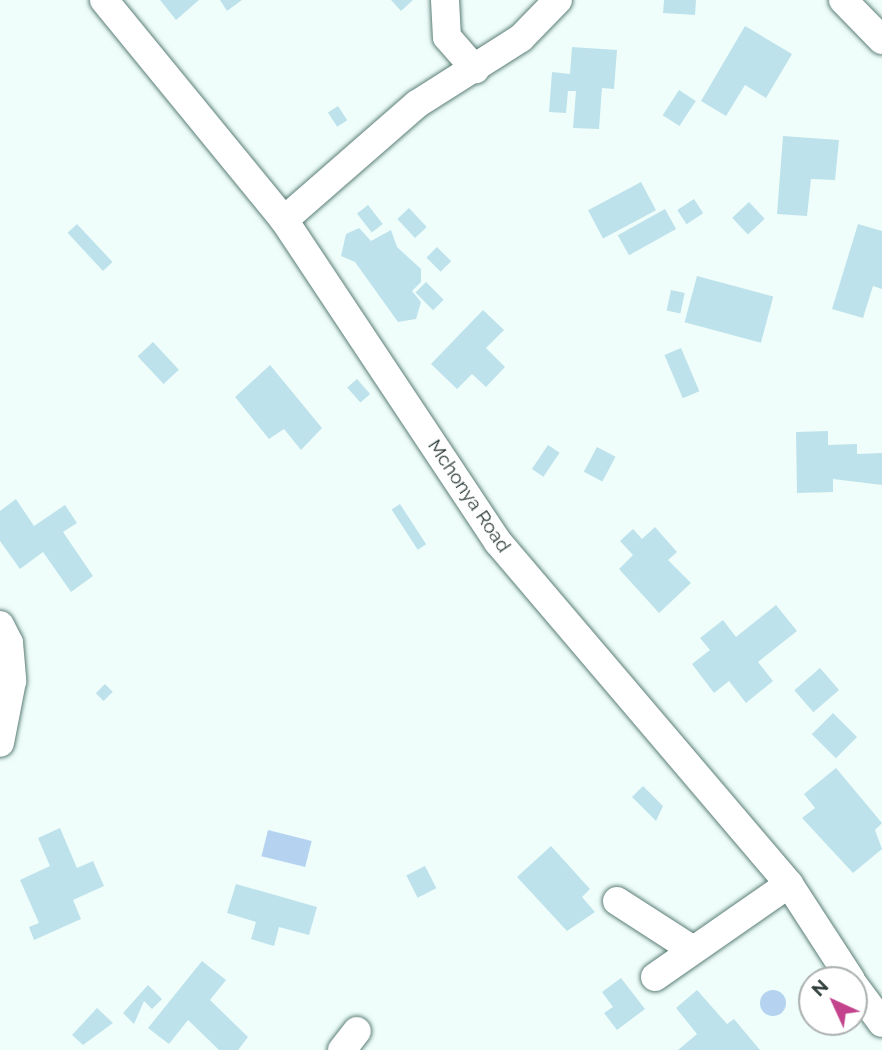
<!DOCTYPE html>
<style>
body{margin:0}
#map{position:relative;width:882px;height:1050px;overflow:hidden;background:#effefb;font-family:Raleway,sans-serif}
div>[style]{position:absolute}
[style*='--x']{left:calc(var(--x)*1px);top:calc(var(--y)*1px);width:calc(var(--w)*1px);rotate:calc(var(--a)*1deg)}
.water>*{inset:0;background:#b5d3f0;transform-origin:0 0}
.round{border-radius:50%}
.building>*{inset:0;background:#bee2eb;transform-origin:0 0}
.roads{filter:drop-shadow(0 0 2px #5b7d76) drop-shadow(0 0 2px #5b7d76)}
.minor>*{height:28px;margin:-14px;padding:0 14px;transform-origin:14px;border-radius:14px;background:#fff}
span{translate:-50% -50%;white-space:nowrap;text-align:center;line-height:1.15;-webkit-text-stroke:5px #fff;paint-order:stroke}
.street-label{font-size:19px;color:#2d3c39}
.north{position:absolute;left:798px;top:966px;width:70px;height:70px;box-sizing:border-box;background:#fff;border:2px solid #abb1b0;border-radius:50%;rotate:315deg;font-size:19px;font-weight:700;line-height:28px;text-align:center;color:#2d3c39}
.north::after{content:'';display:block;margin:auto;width:24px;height:32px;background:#c3438c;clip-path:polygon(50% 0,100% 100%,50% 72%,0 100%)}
</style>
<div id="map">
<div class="water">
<div style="left:268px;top:830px;width:45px;height:27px;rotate:14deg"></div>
<div class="round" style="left:760px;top:990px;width:26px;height:26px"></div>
</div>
<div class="building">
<div style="clip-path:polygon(160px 0,199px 0,176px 20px)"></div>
<div style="clip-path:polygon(220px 0,242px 0,227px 11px)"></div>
<div style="clip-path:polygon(391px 0,413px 0,401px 11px)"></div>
<div style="clip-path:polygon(664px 0,696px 0,695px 15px,663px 13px)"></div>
<div style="clip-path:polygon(745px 26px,792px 54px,766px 98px,745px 85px,726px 116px,701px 101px)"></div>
<div style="clip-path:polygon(572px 47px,617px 50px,614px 89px,602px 88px,599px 129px,573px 128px,576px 91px,568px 91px,566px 113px,549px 112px,552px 72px,570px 74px)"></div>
<div style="left:679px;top:90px;width:20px;height:30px;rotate:33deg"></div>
<div style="left:338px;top:106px;width:17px;height:12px;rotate:57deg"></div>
<div style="clip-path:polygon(783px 136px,839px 140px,835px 180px,811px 179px,807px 216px,777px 214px)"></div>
<div style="left:641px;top:182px;width:32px;height:60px;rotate:62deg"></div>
<div style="left:694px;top:199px;width:17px;height:20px;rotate:57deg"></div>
<div style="left:749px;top:202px;width:23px;height:23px;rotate:47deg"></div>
<div style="left:368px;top:205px;width:24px;height:14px;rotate:52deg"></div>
<div style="left:409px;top:208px;width:26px;height:16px;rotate:47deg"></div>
<div style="left:665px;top:209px;width:23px;height:54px;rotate:61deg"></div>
<div style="left:77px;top:224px;width:52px;height:13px;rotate:47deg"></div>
<div style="clip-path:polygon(858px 224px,882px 231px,882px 289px,873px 286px,863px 318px,832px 309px)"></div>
<div style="clip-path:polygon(359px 228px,371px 241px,391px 230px,397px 247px,421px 269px,421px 282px,412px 291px,421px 302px,416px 319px,398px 322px,355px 262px,341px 256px,346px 234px)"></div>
<div style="left:437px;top:247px;width:20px;height:15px;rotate:45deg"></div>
<div style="left:697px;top:276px;width:79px;height:48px;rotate:15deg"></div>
<div style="left:426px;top:282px;width:25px;height:15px;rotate:45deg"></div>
<div style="left:671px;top:290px;width:14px;height:21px;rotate:12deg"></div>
<div style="clip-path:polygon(483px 310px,504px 330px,486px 348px,505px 367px,486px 387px,472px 374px,457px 389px,431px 364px)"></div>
<div style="left:153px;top:342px;width:38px;height:21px;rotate:47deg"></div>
<div style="left:681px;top:348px;width:47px;height:18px;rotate:67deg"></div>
<div style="clip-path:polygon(270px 365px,322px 428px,301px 450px,284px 429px,269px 439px,235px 397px)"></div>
<div style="left:357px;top:379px;width:20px;height:13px;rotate:49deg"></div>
<div style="clip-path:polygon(828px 431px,828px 445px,857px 444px,857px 454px,882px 453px,882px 485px,833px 479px,833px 492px,797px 493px,796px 432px)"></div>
<div style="left:548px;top:445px;width:14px;height:29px;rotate:34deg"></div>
<div style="left:597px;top:447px;width:21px;height:28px;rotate:28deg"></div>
<div style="clip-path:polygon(16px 499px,34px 526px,65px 505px,77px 523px,63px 532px,93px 576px,71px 592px,43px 552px,20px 569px,0 541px,0 511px)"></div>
<div style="left:400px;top:504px;width:48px;height:10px;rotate:57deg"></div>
<div style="clip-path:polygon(655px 527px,677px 552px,668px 560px,691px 583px,659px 613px,619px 569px,633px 555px,620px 541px,633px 529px,642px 539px)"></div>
<div style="clip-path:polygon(776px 605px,797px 631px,758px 662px,773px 681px,746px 703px,729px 681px,714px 693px,692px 664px,710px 650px,700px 638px,723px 620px,736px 637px)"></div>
<div style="left:820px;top:668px;width:29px;height:34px;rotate:49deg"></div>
<div style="left:105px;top:684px;width:11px;height:13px;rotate:45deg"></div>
<div style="left:833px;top:713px;width:34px;height:30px;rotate:45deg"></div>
<div style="clip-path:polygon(836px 768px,882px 823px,875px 830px,882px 849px,853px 873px,802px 818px,815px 808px,804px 794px)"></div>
<div style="clip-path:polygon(643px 786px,663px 806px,656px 821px,632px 797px)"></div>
<div style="clip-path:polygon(60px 828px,77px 868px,93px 861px,104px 886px,73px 900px,81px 919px,34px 940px,29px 927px,39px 923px,20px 880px,50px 866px,38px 838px)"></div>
<div style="clip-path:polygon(551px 846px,590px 889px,582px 897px,595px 912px,567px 931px,517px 877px)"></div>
<div style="left:425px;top:866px;width:25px;height:21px;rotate:63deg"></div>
<div style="clip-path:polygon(236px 884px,317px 907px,309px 935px,279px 927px,274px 946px,251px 939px,256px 922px,227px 913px)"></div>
<div style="clip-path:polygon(202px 961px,226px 980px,210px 1000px,248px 1037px,238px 1050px,219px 1050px,188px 1020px,169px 1044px,148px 1028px)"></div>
<div style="clip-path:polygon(621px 978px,645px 1009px,617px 1030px,604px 1013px,613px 1007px,602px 992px)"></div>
<div style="clip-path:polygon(148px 985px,162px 999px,152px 1009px,144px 1001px,134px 1024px,123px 1013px)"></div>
<div style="clip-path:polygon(697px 990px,727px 1024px,734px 1019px,760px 1050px,678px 1050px,697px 1034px,676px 1008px)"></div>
<div style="clip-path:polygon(97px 1008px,113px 1023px,83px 1045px,72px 1035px)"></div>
</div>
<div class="roads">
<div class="minor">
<div style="--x:104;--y:0;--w:284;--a:50.7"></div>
<div style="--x:284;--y:220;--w:387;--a:56.4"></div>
<div style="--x:498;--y:542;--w:449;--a:49.6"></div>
<div style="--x:789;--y:884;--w:114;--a:57.1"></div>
<div style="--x:445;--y:0;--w:37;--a:87"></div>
<div style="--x:447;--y:37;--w:43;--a:48.8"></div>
<div style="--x:843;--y:0;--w:56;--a:45.7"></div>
<div style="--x:284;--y:220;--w:176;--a:-41.1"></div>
<div style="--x:417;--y:104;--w:123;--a:-32.4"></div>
<div style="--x:521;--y:38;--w:53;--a:-45.8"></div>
<div style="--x:0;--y:625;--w:20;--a:63"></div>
<div style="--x:9;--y:643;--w:38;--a:85"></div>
<div style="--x:12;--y:681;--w:63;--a:101"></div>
<div style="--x:617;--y:901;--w:87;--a:32.8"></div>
<div style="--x:655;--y:977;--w:163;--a:-34.8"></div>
<div style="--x:854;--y:985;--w:47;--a:53.6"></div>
<div style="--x:342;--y:1050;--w:24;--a:-52"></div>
</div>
</div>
<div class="street-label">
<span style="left:469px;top:496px;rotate:56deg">Mchonya Road</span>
</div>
<div class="north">N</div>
</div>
